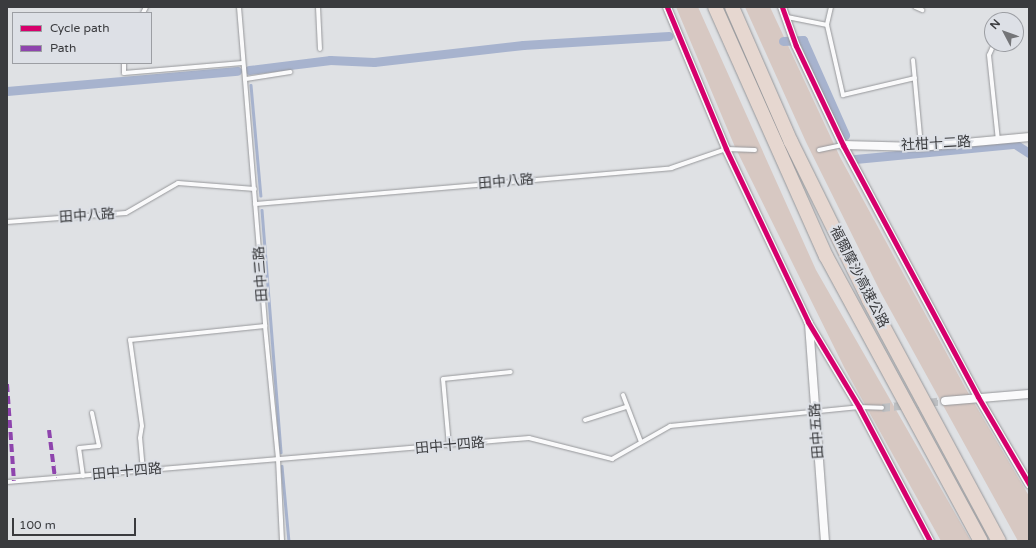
<!DOCTYPE html>
<meta charset="utf-8">
<style>
body{margin:0}
#map{position:relative;width:1036px;height:548px;overflow:hidden;background:#dfe1e4;font-family:"Varela Round","Noto Sans TC",sans-serif}
div>[style]{position:absolute}
[style*='--x']{left:calc(var(--x)*1px);top:calc(var(--y)*1px);width:calc(var(--w)*1px);rotate:calc(var(--a)*1deg)}
.green>*{inset:0;background:#d7c8c2}
.stream>*{height:2.5px;margin:-1.25px;padding:0 1.25px;transform-origin:1.25px;border-radius:1.25px;background:#a7b3ce}
.canal>*{height:9px;margin:-4.5px;padding:0 4.5px;transform-origin:4.5px;border-radius:4.5px;background:#a7b3ce}
.street-tunnel>*{height:8px;margin-top:-4px;transform-origin:0;background:repeating-linear-gradient(90deg,#bec0c3 0 8px,transparent 0 12px)}
.roads{filter:drop-shadow(0 0 1px #96979a) drop-shadow(0 0 1px #96979a)}
.lane>*{height:4px;margin:-2px;padding:0 2px;transform-origin:2px;border-radius:2px;background:#fafafb}
.street>*{height:8px;margin:-4px;padding:0 4px;transform-origin:4px;border-radius:4px;background:#fafafb}
.highway>*{height:14px;margin:-7px;padding:0 7px;transform-origin:7px;border-radius:7px;background:#e6d7d0}
.quiet>*{height:4px;margin-top:-2px;transform-origin:0;background:repeating-linear-gradient(90deg,#8e44ad 0 8px,transparent 0 12px)}
.cycleway>*{height:5px;margin:-2.5px;padding:0 2.5px;transform-origin:2.5px;border-radius:2.5px;background:#d6006c}
span{translate:-50% -50%;white-space:nowrap;text-align:center;line-height:1.15;-webkit-text-stroke:4px #dde0e6;paint-order:stroke}
.street-label{font-size:14px;color:#3a3b3e}
.frame{position:absolute;inset:0;border:8px solid #3a3b3e;pointer-events:none}
.legend{position:absolute;left:12px;top:12px;width:140px;height:52px;box-sizing:border-box;background:#dde0e6;border:1px solid #9c9ea3;margin:0;padding:5px 7px;list-style:none;font-size:12px;color:#3a3b3e}
.legend li{display:flex;align-items:center;gap:8px;height:20px}
.legend b{width:20px;border:1px solid #9c9ea3}
.north{position:absolute;left:984px;top:12px;width:40px;height:40px;box-sizing:border-box;background:#dde0e6;border:1px solid #9c9ea3;border-radius:50%;rotate:311deg;font-size:11px;font-weight:700;line-height:16px;text-align:center;color:#3a3b3e}
.north::after{content:'';display:block;margin:auto;width:14px;height:18px;background:#747578;clip-path:polygon(50% 0,100% 100%,50% 72%,0 100%)}
.scale{position:absolute;left:12px;top:518px;width:124px;height:18px;box-sizing:border-box;border:2px solid #3a3b3e;border-top:0;padding-left:5px;font-size:12px;line-height:14px;white-space:nowrap;color:#3a3b3e;-webkit-text-stroke:3px #dde0e6;paint-order:stroke}
</style>
<div id="map">
<div class="green">
<div style="clip-path:polygon(676px 7px,698px 7px,816px 270px,971px 541px,941px 541px,844px 367px,735px 147px)"></div>
<div style="clip-path:polygon(745px 7px,770px 7px,840px 157px,966px 389px,1029px 496px,1029px 541px,1018px 541px,881px 293px,806px 142px)"></div>
</div>
<div class="stream">
<div style="--x:250;--y:70;--w:1;--a:90"></div>
<div style="--x:251;--y:85;--w:111;--a:84.9"></div>
<div style="--x:262;--y:210;--w:243;--a:85.5"></div>
<div style="--x:282;--y:466;--w:75;--a:84.7"></div>
</div>
<div class="canal">
<div style="--x:783;--y:41;--w:20;--a:-3"></div>
<div style="--x:803;--y:40;--w:104;--a:66.1"></div>
<div style="--x:249;--y:70;--w:82;--a:-7"></div>
<div style="--x:330;--y:60;--w:44;--a:2.6"></div>
<div style="--x:374;--y:62;--w:150;--a:-6.5"></div>
<div style="--x:523;--y:45;--w:146;--a:-3.5"></div>
<div style="--x:7;--y:91;--w:231;--a:-5"></div>
<div style="--x:855;--y:159;--w:161;--a:-5.4"></div>
<div style="--x:1015;--y:144;--w:17;--a:33"></div>
</div>
<div class="street-tunnel">
<div style="--x:882;--y:408;--w:63;--a:-6.3"></div>
</div>
<div class="roads">
<div class="lane">
<div style="--x:239;--y:7;--w:320;--a:85.3"></div>
<div style="--x:265;--y:326;--w:134;--a:84.4"></div>
<div style="--x:278;--y:459;--w:82;--a:87.2"></div>
<div style="--x:318;--y:7;--w:42;--a:87.3"></div>
<div style="--x:831;--y:7;--w:18;--a:103"></div>
<div style="--x:827;--y:25;--w:72;--a:77.1"></div>
<div style="--x:843;--y:95;--w:74;--a:-13.3"></div>
<div style="--x:915;--y:7;--w:8;--a:23"></div>
<div style="--x:143;--y:13;--w:7;--a:-63"></div>
<div style="--x:787;--y:17;--w:41;--a:11.3"></div>
<div style="--x:994;--y:44;--w:12;--a:114"></div>
<div style="--x:989;--y:55;--w:85;--a:84"></div>
<div style="--x:913;--y:60;--w:87;--a:84.7"></div>
<div style="--x:124;--y:63;--w:10;--a:90"></div>
<div style="--x:124;--y:73;--w:119;--a:-4.8"></div>
<div style="--x:246;--y:79;--w:45;--a:-9"></div>
<div style="--x:819;--y:150;--w:25;--a:-12"></div>
<div style="--x:255;--y:204;--w:418;--a:-4.9"></div>
<div style="--x:671;--y:168;--w:58;--a:-19.1"></div>
<div style="--x:726;--y:149;--w:29;--a:2"></div>
<div style="--x:7;--y:222;--w:119;--a:-4.3"></div>
<div style="--x:126;--y:213;--w:60;--a:-30"></div>
<div style="--x:178;--y:183;--w:77;--a:4.5"></div>
<div style="--x:623;--y:395;--w:50;--a:69"></div>
<div style="--x:585;--y:420;--w:43;--a:-17.6"></div>
<div style="--x:449;--y:446;--w:67;--a:-95.1"></div>
<div style="--x:443;--y:379;--w:68;--a:-5.9"></div>
<div style="--x:143;--y:471;--w:33;--a:-95"></div>
<div style="--x:140;--y:438;--w:12;--a:-81"></div>
<div style="--x:142;--y:426;--w:87;--a:-97.9"></div>
<div style="--x:130;--y:340;--w:136;--a:-5.9"></div>
<div style="--x:83;--y:476;--w:28;--a:-98"></div>
<div style="--x:79;--y:448;--w:20;--a:-6"></div>
<div style="--x:99;--y:446;--w:34;--a:-102"></div>
<div style="--x:7;--y:482;--w:524;--a:-4.82"></div>
<div style="--x:529;--y:438;--w:86;--a:14.2"></div>
<div style="--x:612;--y:459;--w:67;--a:-29.6"></div>
<div style="--x:670;--y:426;--w:190;--a:-5.7"></div>
<div style="--x:859;--y:407;--w:23;--a:2"></div>
</div>
<div class="street">
<div style="--x:667;--y:7;--w:154;--a:67.4"></div>
<div style="--x:726;--y:149;--w:191;--a:64.6"></div>
<div style="--x:808;--y:322;--w:99;--a:59"></div>
<div style="--x:859;--y:407;--w:152;--a:62.1"></div>
<div style="--x:782;--y:7;--w:41;--a:70.3"></div>
<div style="--x:796;--y:46;--w:110;--a:64.6"></div>
<div style="--x:843;--y:145;--w:286;--a:61.8"></div>
<div style="--x:978;--y:397;--w:101;--a:59.6"></div>
<div style="--x:843;--y:145;--w:78;--a:1.5"></div>
<div style="--x:921;--y:147;--w:108;--a:-5.3"></div>
<div style="--x:809;--y:324;--w:218;--a:85.8"></div>
<div style="--x:945;--y:401;--w:84;--a:-4.8"></div>
</div>
<div class="highway">
<div style="--x:715;--y:7;--w:273;--a:66"></div>
<div style="--x:826;--y:256;--w:324;--a:61.5"></div>
<div style="--x:732;--y:7;--w:147;--a:66.4"></div>
<div style="--x:791;--y:142;--w:176;--a:63.7"></div>
<div style="--x:869;--y:300;--w:274;--a:61.7"></div>
</div>
</div>
<div class="quiet">
<div style="--x:7;--y:384;--w:97;--a:85.9"></div>
<div style="--x:49;--y:430;--w:48;--a:82.9"></div>
</div>
<div class="cycleway">
<div style="--x:667;--y:7;--w:154;--a:67.4"></div>
<div style="--x:726;--y:149;--w:191;--a:64.6"></div>
<div style="--x:808;--y:322;--w:99;--a:59"></div>
<div style="--x:859;--y:407;--w:152;--a:62.1"></div>
<div style="--x:782;--y:7;--w:41;--a:70.3"></div>
<div style="--x:796;--y:46;--w:110;--a:64.6"></div>
<div style="--x:843;--y:145;--w:286;--a:61.8"></div>
<div style="--x:978;--y:397;--w:101;--a:59.6"></div>
</div>
<div class="street-label">
<span style="left:936px;top:144px;rotate:-3deg">社柑十二路</span>
<span style="left:506px;top:182px;rotate:-5deg">田中八路</span>
<span style="left:87px;top:216px;rotate:-4deg">田中八路</span>
<span style="left:261px;top:274px;rotate:-94deg">田中三路</span>
<span style="left:859px;top:277px;rotate:63deg">福爾摩沙高速公路</span>
<span style="left:817px;top:431px;rotate:-94deg">田中五路</span>
<span style="left:450px;top:446px;rotate:-5deg">田中十四路</span>
<span style="left:127px;top:472px;rotate:-5deg">田中十四路</span>
</div>
<div class="frame"></div>
<ul class="legend">
<li><b style="height:5px;background:#d6006c"></b>Cycle path</li>
<li><b style="height:5px;background:#8e44ad"></b>Path</li>
</ul>
<div class="north">N</div>
<div class="scale">100 m</div>
</div>
